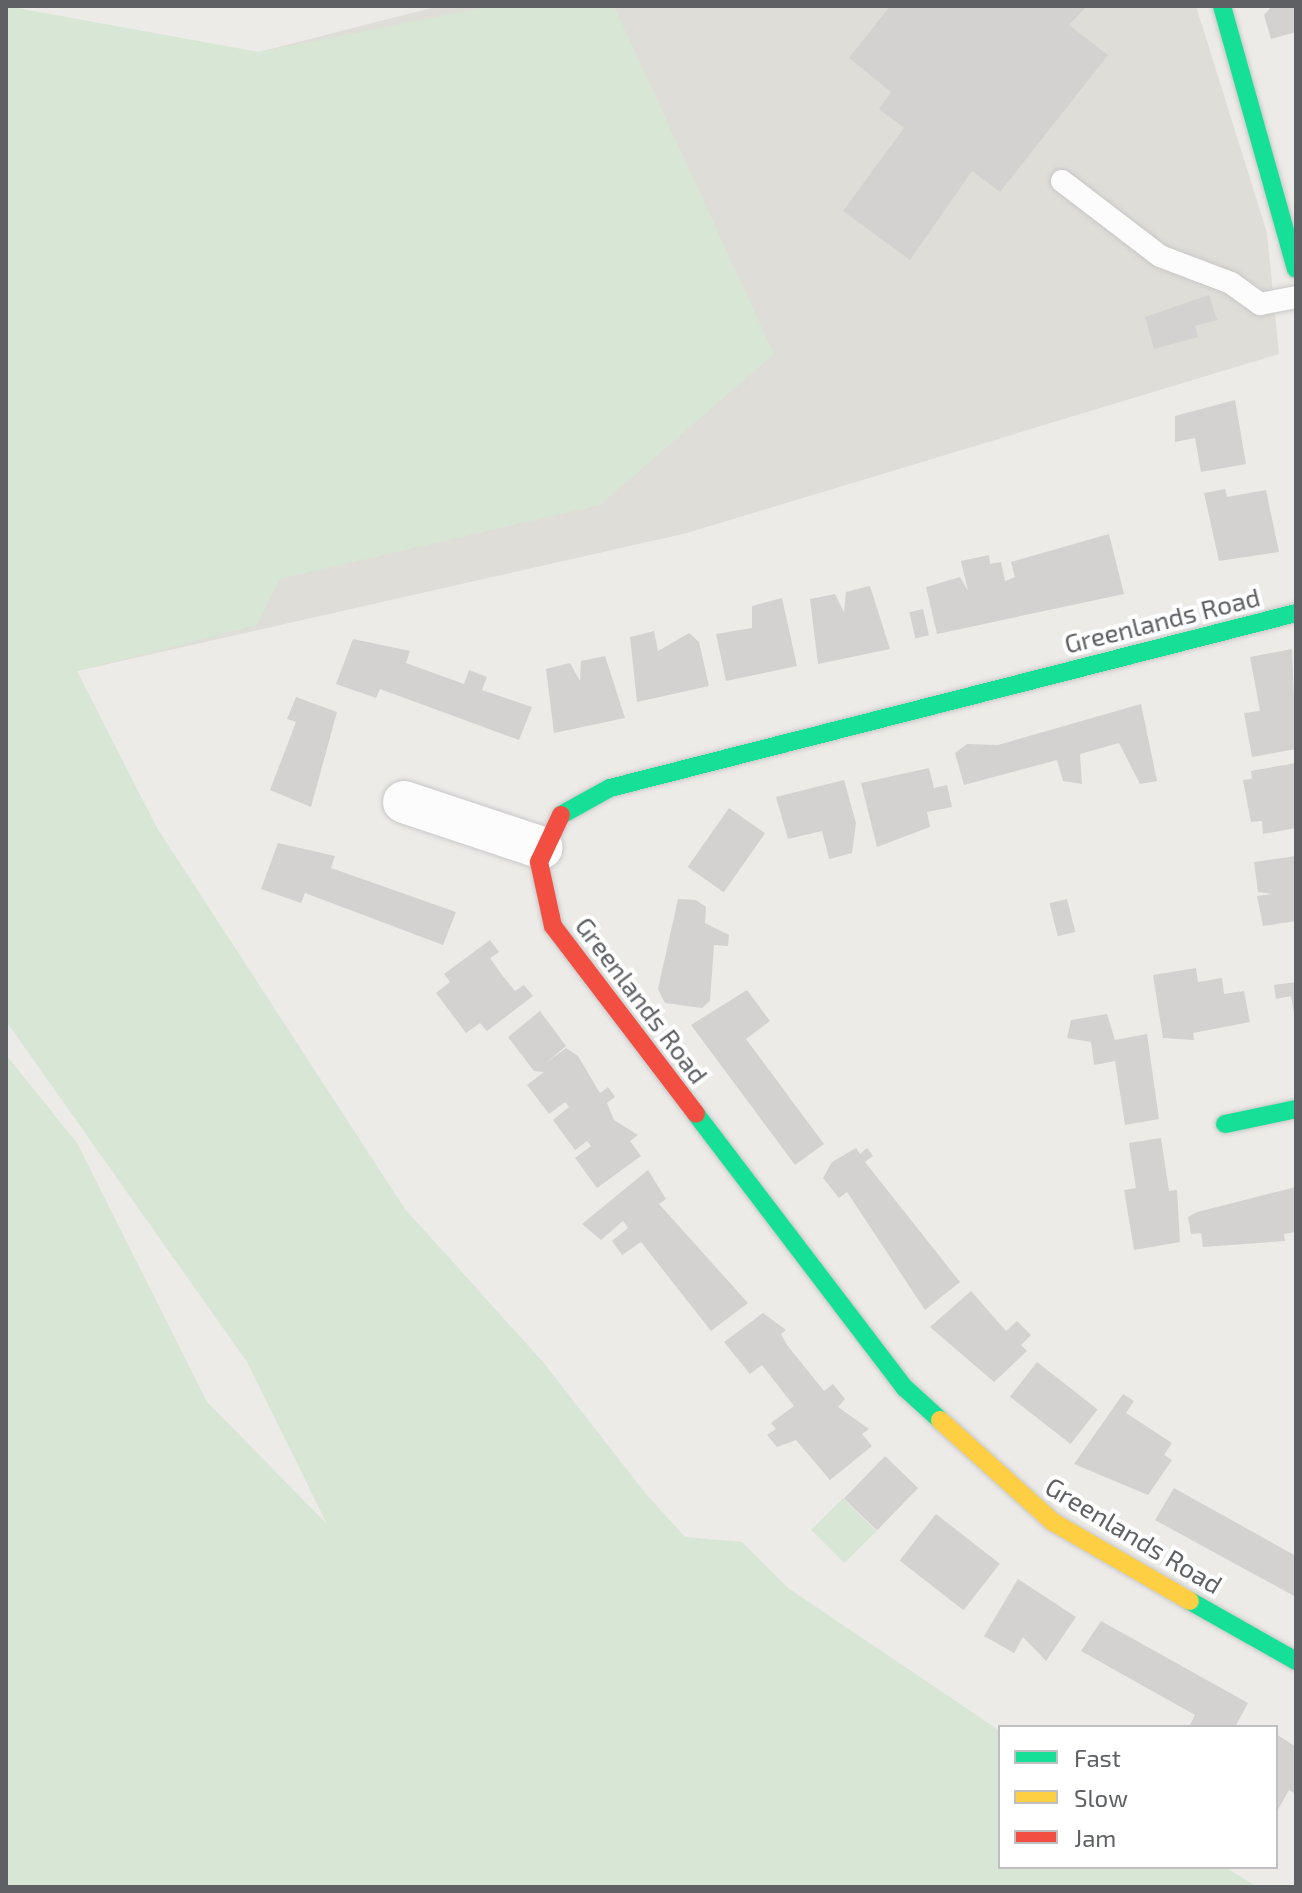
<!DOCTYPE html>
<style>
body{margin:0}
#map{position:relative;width:1302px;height:1893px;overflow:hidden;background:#ecebe8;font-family:"Exo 2",sans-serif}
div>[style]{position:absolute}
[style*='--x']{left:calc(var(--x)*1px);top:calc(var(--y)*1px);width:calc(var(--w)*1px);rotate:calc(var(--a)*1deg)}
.education>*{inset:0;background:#dfddd8}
.green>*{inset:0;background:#d7e6d5;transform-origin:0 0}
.building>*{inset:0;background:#d3d2d0;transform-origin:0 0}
.roads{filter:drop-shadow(0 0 2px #c7c7c7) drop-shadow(0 0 2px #c7c7c7)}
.lane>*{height:22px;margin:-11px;padding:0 11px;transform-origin:11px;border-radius:11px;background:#fcfcfc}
.street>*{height:42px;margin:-21px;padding:0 21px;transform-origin:21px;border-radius:21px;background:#fcfcfc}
.fast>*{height:18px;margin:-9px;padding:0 9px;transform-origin:9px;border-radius:9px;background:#16e098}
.slow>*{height:18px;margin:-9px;padding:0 9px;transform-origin:9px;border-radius:9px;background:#ffcf43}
.jam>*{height:18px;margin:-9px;padding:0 9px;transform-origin:9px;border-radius:9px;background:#f24e42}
span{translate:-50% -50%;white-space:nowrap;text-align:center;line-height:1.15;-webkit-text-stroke:8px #fff;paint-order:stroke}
.street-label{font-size:26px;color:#5e6064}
.frame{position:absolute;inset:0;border:8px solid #5e6064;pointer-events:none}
.legend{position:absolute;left:998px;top:1725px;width:280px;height:144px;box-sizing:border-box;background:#fff;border:2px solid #bfbfc1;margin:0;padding:10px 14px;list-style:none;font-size:24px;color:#5e6064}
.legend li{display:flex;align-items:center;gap:16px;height:40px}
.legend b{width:40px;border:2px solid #bfbfc1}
</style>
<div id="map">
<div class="education">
<div style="clip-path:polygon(439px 6px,1196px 6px,1267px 233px,1279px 354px,687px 533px,77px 671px,6px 202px,259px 52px)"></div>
</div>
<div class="green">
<div style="clip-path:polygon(6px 6px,259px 52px,491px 6px,614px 6px,774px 354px,600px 505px,280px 579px,257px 625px,77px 671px,157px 828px,405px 1209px,543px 1362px,646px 1494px,685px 1537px,742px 1542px,788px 1588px,1000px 1731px,1000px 1867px,1225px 1867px,1257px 1887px,6px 1887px,6px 1055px,77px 1143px,207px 1402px,327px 1524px,247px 1362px,6px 1021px)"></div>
<div style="left:843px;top:1498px;width:47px;height:45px;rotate:45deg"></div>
</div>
<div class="building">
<div style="clip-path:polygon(890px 6px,1087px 6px,1069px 25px,1108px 55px,1000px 192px,972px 171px,910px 260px,843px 211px,904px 128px,879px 109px,891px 92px,849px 58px)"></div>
<div style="clip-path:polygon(1272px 6px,1296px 6px,1296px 32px,1271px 39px,1264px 15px)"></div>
<div style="clip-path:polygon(1209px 295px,1217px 320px,1195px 326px,1198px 337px,1154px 349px,1145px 317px)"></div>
<div style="clip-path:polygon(1235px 400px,1246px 464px,1201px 472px,1195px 438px,1175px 442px,1175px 416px)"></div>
<div style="clip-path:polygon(1225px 489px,1227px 497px,1266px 490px,1279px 552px,1219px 561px,1204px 493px)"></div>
<div style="clip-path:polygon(1109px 534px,1124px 594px,937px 634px,926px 587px,960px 577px,968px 591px,961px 561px,989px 555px,990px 564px,1001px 562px,1005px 581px,1015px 577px,1011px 562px)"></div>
<div style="clip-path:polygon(870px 586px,890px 649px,818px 664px,810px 599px,835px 594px,844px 612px,846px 592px)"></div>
<div style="clip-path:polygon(782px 598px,797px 666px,726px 681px,716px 634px,752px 628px,752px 606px)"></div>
<div style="left:923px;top:609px;width:27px;height:14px;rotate:77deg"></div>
<div style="clip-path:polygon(654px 631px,658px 651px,689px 633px,699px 642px,709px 686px,637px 702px,630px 637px)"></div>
<div style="clip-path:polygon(353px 639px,410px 651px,406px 663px,464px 684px,469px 670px,487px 677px,482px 690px,532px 707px,519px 740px,380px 689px,376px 698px,336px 684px)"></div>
<div style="clip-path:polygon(1292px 649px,1296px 749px,1252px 757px,1244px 713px,1260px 711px,1250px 657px)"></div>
<div style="clip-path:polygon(605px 656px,625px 718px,554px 733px,546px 669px,570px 663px,580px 681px,581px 661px)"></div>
<div style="clip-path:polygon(296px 697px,337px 712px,311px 807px,270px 790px,296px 722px,287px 719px)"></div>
<div style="clip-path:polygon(1141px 704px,1157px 781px,1140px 784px,1119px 743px,1080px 754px,1082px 784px,1063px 781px,1057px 760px,964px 785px,955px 753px,967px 744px,998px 745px)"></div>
<div style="clip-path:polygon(1296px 763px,1296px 828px,1263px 834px,1262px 821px,1251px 822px,1243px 780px,1252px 779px,1251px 771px)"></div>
<div style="clip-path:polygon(929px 768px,934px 788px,947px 785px,952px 807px,927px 812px,930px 827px,877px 847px,861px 783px)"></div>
<div style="clip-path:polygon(844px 780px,856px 823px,852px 853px,829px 859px,822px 831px,788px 839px,776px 797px)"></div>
<div style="left:729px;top:808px;width:44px;height:72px;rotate:35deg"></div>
<div style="clip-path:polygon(278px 843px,335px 856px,331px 868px,456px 912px,443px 945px,305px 893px,301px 903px,261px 889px)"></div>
<div style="clip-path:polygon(1296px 856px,1296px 921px,1263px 926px,1257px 896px,1272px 894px,1258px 892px,1254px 862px)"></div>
<div style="clip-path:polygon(678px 899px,696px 900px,706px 907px,705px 923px,729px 935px,728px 946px,714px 945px,710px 1001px,702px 1008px,665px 1003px,658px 989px)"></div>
<div style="left:1067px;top:899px;width:34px;height:18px;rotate:76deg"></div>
<div style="clip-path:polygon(490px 940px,499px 952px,490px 958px,502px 975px,515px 991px,524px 985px,533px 996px,487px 1031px,480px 1023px,466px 1033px,436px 993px,450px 982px,444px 974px)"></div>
<div style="clip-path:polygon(1196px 968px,1198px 982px,1222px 978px,1224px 994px,1244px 991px,1250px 1022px,1193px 1033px,1194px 1040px,1163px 1038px,1153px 975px)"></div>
<div style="clip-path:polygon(1296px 982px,1296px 1013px,1294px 1013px,1291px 996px,1276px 999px,1274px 985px)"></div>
<div style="clip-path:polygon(747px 990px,770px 1021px,746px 1039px,824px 1144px,795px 1165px,691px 1025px)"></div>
<div style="clip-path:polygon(540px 1011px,566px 1046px,546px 1063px,566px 1048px,578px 1056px,600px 1093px,608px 1087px,615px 1097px,607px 1103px,614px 1120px,638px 1135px,630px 1141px,641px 1156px,597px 1188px,575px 1158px,591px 1146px,587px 1141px,575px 1150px,553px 1120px,569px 1107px,565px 1102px,549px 1114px,527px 1085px,544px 1072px,534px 1071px,508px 1037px)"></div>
<div style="clip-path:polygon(1107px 1014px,1115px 1040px,1147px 1034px,1159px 1119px,1125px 1125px,1115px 1061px,1094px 1065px,1091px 1042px,1067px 1038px,1071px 1020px)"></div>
<div style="clip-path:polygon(1161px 1138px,1169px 1191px,1177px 1190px,1180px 1242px,1134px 1250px,1124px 1190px,1136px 1188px,1129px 1143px)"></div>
<div style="clip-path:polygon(856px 1148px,860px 1154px,867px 1148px,873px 1156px,865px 1162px,960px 1282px,925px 1310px,851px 1198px,847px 1192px,839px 1198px,823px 1178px,832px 1162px)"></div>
<div style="clip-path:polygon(648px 1170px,666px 1199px,659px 1204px,748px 1303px,711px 1331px,641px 1242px,622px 1255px,612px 1241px,628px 1228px,623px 1221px,601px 1240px,582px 1224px)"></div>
<div style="clip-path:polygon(1296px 1187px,1296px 1232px,1284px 1234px,1285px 1241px,1203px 1247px,1201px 1233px,1191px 1234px,1188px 1217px,1197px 1212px)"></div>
<div style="clip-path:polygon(971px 1291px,1006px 1331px,1017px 1321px,1031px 1335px,1021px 1345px,1027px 1351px,994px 1382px,930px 1327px)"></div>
<div style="clip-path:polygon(763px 1313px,786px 1330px,781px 1334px,787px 1345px,824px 1391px,833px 1384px,845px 1399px,838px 1407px,869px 1429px,862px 1434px,872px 1446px,830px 1480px,796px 1440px,777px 1447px,767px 1435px,776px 1429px,771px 1423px,794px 1406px,762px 1365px,750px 1374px,724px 1342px)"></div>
<div style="left:1037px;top:1362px;width:77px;height:44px;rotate:38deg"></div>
<div style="clip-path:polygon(1123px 1394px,1134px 1401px,1126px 1413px,1172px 1443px,1164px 1455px,1172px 1460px,1148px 1495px,1074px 1464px)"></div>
<div style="left:885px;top:1456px;width:46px;height:59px;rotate:44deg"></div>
<div style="clip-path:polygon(1174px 1488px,1296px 1556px,1296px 1597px,1155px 1520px)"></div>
<div style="left:936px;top:1514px;width:81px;height:59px;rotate:38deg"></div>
<div style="clip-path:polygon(1018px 1579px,1076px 1617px,1046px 1661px,1023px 1637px,1014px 1653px,984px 1636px)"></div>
<div style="clip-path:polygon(1101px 1621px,1248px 1703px,1235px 1727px,1189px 1727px,1195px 1715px,1081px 1651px)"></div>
<div style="clip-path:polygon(1276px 1734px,1296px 1747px,1296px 1794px,1289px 1790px,1276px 1813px)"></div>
</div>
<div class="roads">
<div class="lane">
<div style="--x:1062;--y:181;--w:123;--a:37.4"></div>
<div style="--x:1160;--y:256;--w:76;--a:20.8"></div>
<div style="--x:1231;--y:283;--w:36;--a:36"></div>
<div style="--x:1260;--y:304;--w:37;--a:-11"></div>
</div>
<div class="street">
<div style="--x:404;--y:802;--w:145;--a:18.4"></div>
</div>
<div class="fast">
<div style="--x:1222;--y:6;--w:273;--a:74.3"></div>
<div style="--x:561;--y:815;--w:56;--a:-28.9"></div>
<div style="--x:610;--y:788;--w:708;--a:-14.31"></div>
<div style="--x:696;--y:1114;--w:345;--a:52.7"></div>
<div style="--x:905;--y:1388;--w:47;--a:42.4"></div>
<div style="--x:1225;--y:1124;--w:73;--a:-11.9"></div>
<div style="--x:1190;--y:1601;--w:122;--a:29.5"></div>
</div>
<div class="slow">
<div style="--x:940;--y:1420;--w:152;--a:42.1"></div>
<div style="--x:1053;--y:1522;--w:158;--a:30"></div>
</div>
<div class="jam">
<div style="--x:561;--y:815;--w:52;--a:115.1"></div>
<div style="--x:539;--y:862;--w:66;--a:77.7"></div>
<div style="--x:553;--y:926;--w:236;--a:52.7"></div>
</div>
</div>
<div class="street-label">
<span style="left:1162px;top:620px;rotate:-14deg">Greenlands Road</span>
<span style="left:642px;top:1000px;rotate:53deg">Greenlands Road</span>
<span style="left:1134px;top:1535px;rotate:31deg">Greenlands Road</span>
</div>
<div class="frame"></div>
<ul class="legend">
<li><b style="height:10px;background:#16e098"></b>Fast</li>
<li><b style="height:10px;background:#ffcf43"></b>Slow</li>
<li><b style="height:10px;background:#f24e42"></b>Jam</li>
</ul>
</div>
